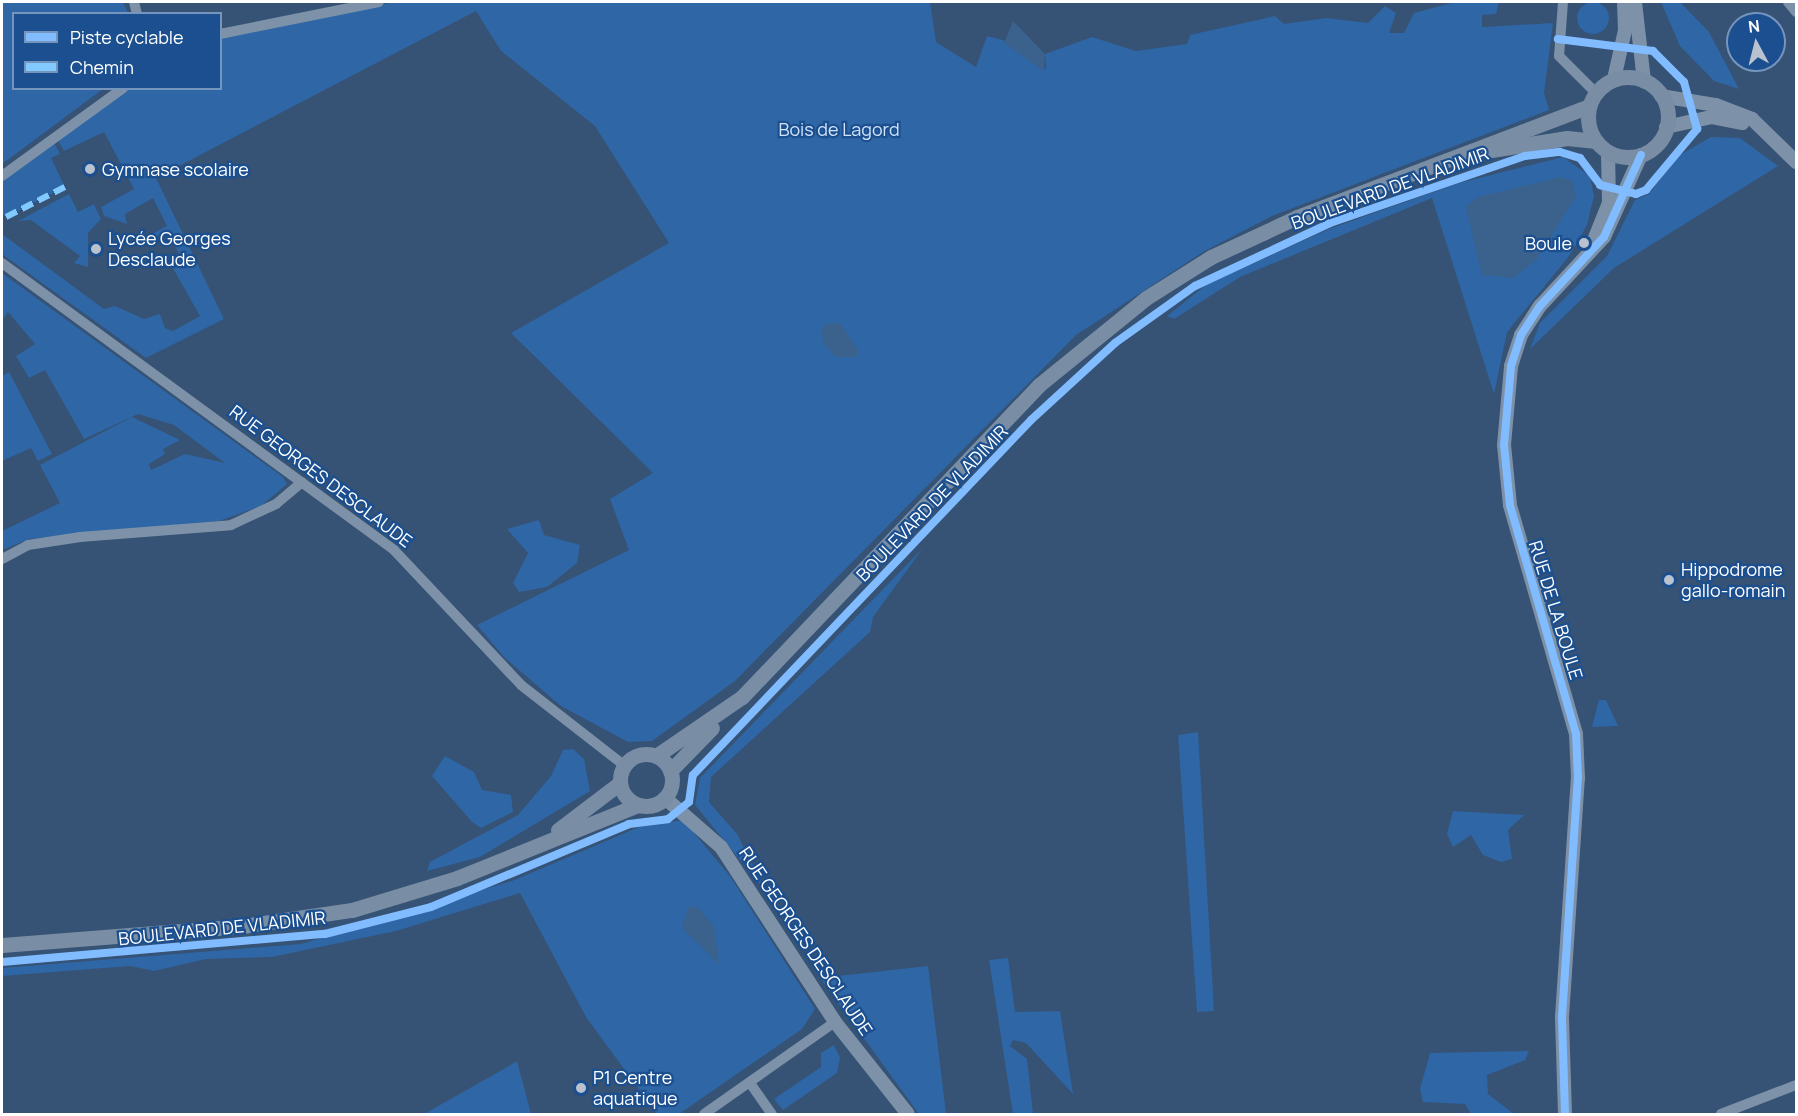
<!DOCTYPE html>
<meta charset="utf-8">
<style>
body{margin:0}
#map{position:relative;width:1798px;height:1116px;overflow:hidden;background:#365274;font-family:Manrope,sans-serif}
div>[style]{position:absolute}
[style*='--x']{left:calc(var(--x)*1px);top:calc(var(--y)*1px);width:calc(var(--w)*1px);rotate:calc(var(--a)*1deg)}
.green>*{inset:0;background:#2f66a5}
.round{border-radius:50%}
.water>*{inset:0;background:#3b618d}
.minor>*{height:10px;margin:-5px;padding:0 5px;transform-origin:5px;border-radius:5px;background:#7d92a8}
.tertiary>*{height:14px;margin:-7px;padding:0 7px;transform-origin:7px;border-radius:7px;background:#7d92a8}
.secondary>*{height:15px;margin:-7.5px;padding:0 7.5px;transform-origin:7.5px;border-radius:7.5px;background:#798da4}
.secondary>.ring{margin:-7.5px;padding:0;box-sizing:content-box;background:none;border:15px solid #798da4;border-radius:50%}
.quiet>*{height:6px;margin-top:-3px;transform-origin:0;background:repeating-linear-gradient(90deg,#80caff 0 12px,transparent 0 18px)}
.cycleway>*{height:8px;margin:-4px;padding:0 4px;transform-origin:4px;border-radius:4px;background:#80bcff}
.dots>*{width:16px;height:16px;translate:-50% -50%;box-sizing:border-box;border:3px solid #1b4f8f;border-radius:50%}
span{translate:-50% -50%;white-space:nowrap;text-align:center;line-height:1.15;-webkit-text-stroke:4.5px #1b4f8f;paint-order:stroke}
.park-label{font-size:18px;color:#cfe3fa}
.poi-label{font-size:18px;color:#fff}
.left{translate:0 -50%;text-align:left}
.right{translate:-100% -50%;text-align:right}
.street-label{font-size:18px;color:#fff}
.frame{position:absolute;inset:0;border:3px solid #fff;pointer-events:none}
.legend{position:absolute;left:12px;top:12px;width:210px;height:78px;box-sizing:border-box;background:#1b4f8f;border:2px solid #7695bc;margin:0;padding:8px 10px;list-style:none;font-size:18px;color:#fff}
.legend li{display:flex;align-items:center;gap:12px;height:30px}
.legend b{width:30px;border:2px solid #7695bc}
.north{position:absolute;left:1726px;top:12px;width:60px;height:60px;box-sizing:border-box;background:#1b4f8f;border:2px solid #7695bc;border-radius:50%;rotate:353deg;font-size:16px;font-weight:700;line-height:24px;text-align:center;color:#fff}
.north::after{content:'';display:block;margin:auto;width:21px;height:27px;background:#b9c2ce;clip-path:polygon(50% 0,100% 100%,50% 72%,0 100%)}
</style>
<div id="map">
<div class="green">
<div style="clip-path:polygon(2px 2px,123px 2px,128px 13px,14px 14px,14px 88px,103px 89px,2px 164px)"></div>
<div style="clip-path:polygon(395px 2px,930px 2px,936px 42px,976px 67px,987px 36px,1003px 40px,1046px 69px,1045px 54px,1092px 37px,1136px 51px,1187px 44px,1190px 35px,1275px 16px,1284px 24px,1326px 18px,1368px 23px,1385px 6px,1396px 13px,1389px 33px,1404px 33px,1414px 13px,1455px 2px,1499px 2px,1496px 14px,1482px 15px,1482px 27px,1553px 23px,1544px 93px,1549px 110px,1272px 216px,1203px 252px,1076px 335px,735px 681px,652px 741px,628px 742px,561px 706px,504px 657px,477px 625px,629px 550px,610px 499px,653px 473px,511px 333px,669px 243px,595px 126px,501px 51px,476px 11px,156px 178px,224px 319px,146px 358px,2px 254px,2px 234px,104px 309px,115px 306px,144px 319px,160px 314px,165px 328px,173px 331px,200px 316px,170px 263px,181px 257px,167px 231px,146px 242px,144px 238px,167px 226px,153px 198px,125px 214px,127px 224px,104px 216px,101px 207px,134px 189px,104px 132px,64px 151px,58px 140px,123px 89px,220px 88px,221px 34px)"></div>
<div style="clip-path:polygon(1661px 2px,1680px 2px,1709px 32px,1739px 89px,1714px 81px,1680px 46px)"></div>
<div class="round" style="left:1577px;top:2px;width:32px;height:32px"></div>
<div style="clip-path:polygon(1711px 137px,1740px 138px,1778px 166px,1614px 268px,1530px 349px,1540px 323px,1607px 256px,1635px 200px,1649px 194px,1680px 155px)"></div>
<div style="clip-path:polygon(52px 139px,60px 154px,51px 158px,65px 187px,6px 217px,2px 213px,2px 177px)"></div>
<div style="clip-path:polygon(1563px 157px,1590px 176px,1594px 196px,1587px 225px,1570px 255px,1507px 332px,1494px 394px,1432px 198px,1240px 277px,1174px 319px,1167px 316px,1206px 285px,1329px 229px,1459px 183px)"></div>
<div style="clip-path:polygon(69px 194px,78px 212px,94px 204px,101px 219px,88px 233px,88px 267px,74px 263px,80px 256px,31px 220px,18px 221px)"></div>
<div style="clip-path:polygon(2px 273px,283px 477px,287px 484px,261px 506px,219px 521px,29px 539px,2px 550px,2px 531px,60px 503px,40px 465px,132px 417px,180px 440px,163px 449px,165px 454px,149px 464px,151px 470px,185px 454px,225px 463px,174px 425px,138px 414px,84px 439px,45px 370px,29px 378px,16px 356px,35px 344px,8px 312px,2px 320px)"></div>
<div style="clip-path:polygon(9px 372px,52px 454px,38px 461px,31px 448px,2px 461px,2px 376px)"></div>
<div style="clip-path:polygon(539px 520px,544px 535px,580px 545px,577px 563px,547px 587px,519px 592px,513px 583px,528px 553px,507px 529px)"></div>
<div style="clip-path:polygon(923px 548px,873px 617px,870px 632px,711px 777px,709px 802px,737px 834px,768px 894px,695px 805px,700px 778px)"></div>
<div style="clip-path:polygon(1599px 700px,1606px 700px,1618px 726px,1592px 727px)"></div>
<div style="clip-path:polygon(1198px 732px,1214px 1011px,1197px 1012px,1178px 735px)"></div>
<div style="clip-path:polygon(573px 749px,584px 759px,590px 791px,480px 857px,427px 871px,430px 862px,518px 815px,551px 776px,563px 750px)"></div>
<div style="clip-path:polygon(445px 756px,474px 772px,482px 790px,511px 795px,513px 812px,481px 828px,472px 822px,432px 776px)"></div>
<div style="clip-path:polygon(1453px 811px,1524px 815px,1508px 830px,1512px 859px,1501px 862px,1483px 855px,1471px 835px,1453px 847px,1447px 834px)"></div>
<div style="clip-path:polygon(683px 820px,730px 876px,815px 1009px,802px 1029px,679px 1114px,657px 1114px,586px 1017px,520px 893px,396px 931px,272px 957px,206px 959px,154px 971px,130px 966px,2px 976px,2px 968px,301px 944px,512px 881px,639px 827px)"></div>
<div style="clip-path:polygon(1008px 958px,1015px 1012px,1060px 1011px,1073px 1094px,1026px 1043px,1013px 1040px,1010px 1046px,1027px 1059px,1033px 1114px,1013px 1114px,989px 960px)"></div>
<div style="clip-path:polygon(928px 966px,946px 1113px,945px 1114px,919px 1114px,820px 978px)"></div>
<div style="clip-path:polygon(834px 1045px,840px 1058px,837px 1073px,783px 1110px,774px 1099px,821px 1067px,821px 1053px)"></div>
<div style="clip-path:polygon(1529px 1051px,1525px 1060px,1487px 1075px,1488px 1094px,1514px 1114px,1471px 1114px,1465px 1104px,1423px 1102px,1420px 1089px,1430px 1053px)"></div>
<div style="clip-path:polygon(517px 1061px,531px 1114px,424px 1114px,502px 1070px)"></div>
</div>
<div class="water">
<div style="clip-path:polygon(1013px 21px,1045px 54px,1044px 71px,1004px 43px)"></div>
<div style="clip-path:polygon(1561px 177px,1572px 180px,1576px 196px,1536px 260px,1513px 278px,1482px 275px,1466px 207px,1478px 197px)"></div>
<div style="clip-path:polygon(840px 323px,858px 350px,856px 357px,836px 357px,824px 344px,821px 331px,826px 324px)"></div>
<div style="clip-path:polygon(696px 906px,714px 926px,719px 964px,682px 928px,688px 908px)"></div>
</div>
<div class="minor">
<div style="--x:134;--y:2;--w:12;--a:76"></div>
<div style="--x:1563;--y:2;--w:54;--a:94.2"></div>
<div style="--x:1559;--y:56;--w:52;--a:45"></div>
<div style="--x:1788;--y:2;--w:13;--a:51"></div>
<div style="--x:220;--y:34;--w:162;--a:-11.4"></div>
<div style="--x:2;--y:176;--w:150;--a:-36"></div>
<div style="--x:2;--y:263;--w:486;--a:36.2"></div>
<div style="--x:394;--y:550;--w:185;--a:46.7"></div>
<div style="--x:521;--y:685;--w:132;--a:37.9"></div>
<div style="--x:2;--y:559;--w:30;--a:-28"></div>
<div style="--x:28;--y:545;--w:53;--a:-8.7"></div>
<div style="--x:80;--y:537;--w:151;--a:-4.5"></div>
<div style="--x:231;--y:525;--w:50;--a:-25"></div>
<div style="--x:276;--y:504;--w:34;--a:-40"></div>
<div style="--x:750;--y:1083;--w:38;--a:55"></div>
<div style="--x:704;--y:1114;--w:160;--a:-35.1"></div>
<div style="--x:1721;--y:1114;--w:80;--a:-21.1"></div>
</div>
<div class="tertiary">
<div style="--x:1635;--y:2;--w:80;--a:83.5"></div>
<div style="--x:1614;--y:79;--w:50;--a:-77.3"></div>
<div style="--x:1625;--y:30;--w:28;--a:-92"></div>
<div style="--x:1661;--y:96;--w:56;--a:9.3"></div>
<div style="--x:1716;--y:105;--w:39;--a:21"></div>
<div style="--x:1752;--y:119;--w:62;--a:44.3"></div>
<div style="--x:1666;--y:127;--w:46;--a:-12.5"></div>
<div style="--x:1711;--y:117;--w:32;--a:11"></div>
<div style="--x:1594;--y:240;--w:40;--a:-68"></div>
<div style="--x:1609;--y:203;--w:51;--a:-91.1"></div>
<div style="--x:665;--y:798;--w:74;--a:41.2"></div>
<div style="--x:721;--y:847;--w:209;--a:56.9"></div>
<div style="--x:835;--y:1022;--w:117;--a:51.6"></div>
<div style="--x:1565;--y:1114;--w:97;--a:-91.8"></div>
<div style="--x:1562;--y:1017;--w:240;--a:-86.2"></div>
<div style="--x:1578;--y:778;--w:44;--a:-92.6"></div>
<div style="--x:1576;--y:734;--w:238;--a:-106.1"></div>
<div style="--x:1510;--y:505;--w:60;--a:-95.7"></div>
<div style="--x:1504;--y:445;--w:79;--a:-84.9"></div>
<div style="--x:1511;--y:366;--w:33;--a:-72"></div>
<div style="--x:1521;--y:335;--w:35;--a:-57"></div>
<div style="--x:1540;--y:306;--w:94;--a:-47.2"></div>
<div style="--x:1604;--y:237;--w:90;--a:-65.7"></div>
</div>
<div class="secondary">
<div class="ring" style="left:1588px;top:77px;width:65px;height:65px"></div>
<div style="--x:1485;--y:151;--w:83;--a:-9"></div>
<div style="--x:1567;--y:138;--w:29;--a:6"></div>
<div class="ring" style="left:620px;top:754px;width:37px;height:37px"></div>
<div style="--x:656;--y:756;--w:104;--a:-34.5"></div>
<div style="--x:742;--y:697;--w:431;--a:-46.4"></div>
<div style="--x:1039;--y:385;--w:138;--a:-39.1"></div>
<div style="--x:1146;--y:298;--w:77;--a:-32.2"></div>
<div style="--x:1211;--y:257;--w:95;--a:-24.9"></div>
<div style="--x:1297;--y:217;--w:312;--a:-20.8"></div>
<div style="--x:670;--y:771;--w:60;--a:-45.7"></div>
<div style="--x:558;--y:830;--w:78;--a:-37.2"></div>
<div style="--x:2;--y:945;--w:242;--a:-4.5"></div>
<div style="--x:243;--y:926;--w:110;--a:-8.4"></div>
<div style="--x:352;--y:910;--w:110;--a:-16.9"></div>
<div style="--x:457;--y:878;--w:195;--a:-22"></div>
</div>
<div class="quiet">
<div style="--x:6;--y:217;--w:66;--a:-27"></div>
</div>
<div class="cycleway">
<div style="--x:2;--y:962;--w:324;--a:-5"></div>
<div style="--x:325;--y:934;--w:109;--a:-14.3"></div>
<div style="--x:431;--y:907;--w:215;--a:-22.7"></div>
<div style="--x:629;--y:824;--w:39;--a:-7"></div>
<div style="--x:668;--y:819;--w:27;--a:-39"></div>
<div style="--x:689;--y:802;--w:27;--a:-82"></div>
<div style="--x:693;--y:775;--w:490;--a:-46.4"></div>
<div style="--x:1031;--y:420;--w:114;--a:-42.5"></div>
<div style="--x:1115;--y:343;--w:98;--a:-35.5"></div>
<div style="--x:1195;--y:286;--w:149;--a:-25"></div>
<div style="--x:1330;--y:223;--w:206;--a:-19"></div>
<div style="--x:1525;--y:156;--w:35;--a:-7"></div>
<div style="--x:1560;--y:152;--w:21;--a:17"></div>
<div style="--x:1580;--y:158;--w:34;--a:53"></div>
<div style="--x:1600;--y:185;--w:37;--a:14"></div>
<div style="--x:1636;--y:194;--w:11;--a:-22"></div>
<div style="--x:1646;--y:190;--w:80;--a:-50.1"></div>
<div style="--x:1697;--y:129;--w:49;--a:-105.5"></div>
<div style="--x:1684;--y:82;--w:44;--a:-135"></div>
<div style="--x:1653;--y:51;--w:96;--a:-172.8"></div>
<div style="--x:1565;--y:1114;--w:97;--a:-91.8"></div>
<div style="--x:1562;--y:1017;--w:240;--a:-86.2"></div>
<div style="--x:1578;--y:778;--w:44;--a:-92.6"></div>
<div style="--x:1576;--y:734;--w:238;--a:-106.1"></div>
<div style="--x:1510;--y:505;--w:60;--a:-95.7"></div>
<div style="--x:1504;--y:445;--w:79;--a:-84.9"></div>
<div style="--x:1511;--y:366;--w:33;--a:-72"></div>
<div style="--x:1521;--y:335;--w:35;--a:-57"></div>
<div style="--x:1540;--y:306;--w:94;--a:-47.2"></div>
<div style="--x:1604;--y:237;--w:90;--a:-65.7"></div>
</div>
<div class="dots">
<div style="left:90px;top:169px;background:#b9c2ce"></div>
<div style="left:1584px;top:243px;background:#b9c2ce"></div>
<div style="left:96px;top:249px;background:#b9c2ce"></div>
<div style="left:1669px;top:580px;background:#b9c2ce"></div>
<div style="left:581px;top:1088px;background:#b9c2ce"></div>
</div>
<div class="park-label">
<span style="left:839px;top:129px">Bois de Lagord</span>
</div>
<div class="poi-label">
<span class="left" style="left:102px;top:169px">Gymnase scolaire</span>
<span class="left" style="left:108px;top:249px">Lycée Georges<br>Desclaude</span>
<span class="right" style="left:1572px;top:243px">Boule</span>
<span class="left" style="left:1681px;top:580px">Hippodrome<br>gallo-romain</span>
<span class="left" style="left:593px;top:1088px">P1 Centre<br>aquatique</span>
</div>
<div class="street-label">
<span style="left:1390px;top:188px;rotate:-20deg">BOULEVARD DE VLADIMIR</span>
<span style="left:321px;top:476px;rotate:37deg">RUE GEORGES DESCLAUDE</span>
<span style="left:932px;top:503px;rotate:-46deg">BOULEVARD DE VLADIMIR</span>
<span style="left:1556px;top:610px;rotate:73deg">RUE DE LA BOULE</span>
<span style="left:222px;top:928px;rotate:-6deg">BOULEVARD DE VLADIMIR</span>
<span style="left:806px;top:941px;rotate:56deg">RUE GEORGES DESCLAUDE</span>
</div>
<div class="frame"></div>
<ul class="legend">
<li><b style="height:8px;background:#80bcff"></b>Piste cyclable</li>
<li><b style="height:8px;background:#80caff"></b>Chemin</li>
</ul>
<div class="north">N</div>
</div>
